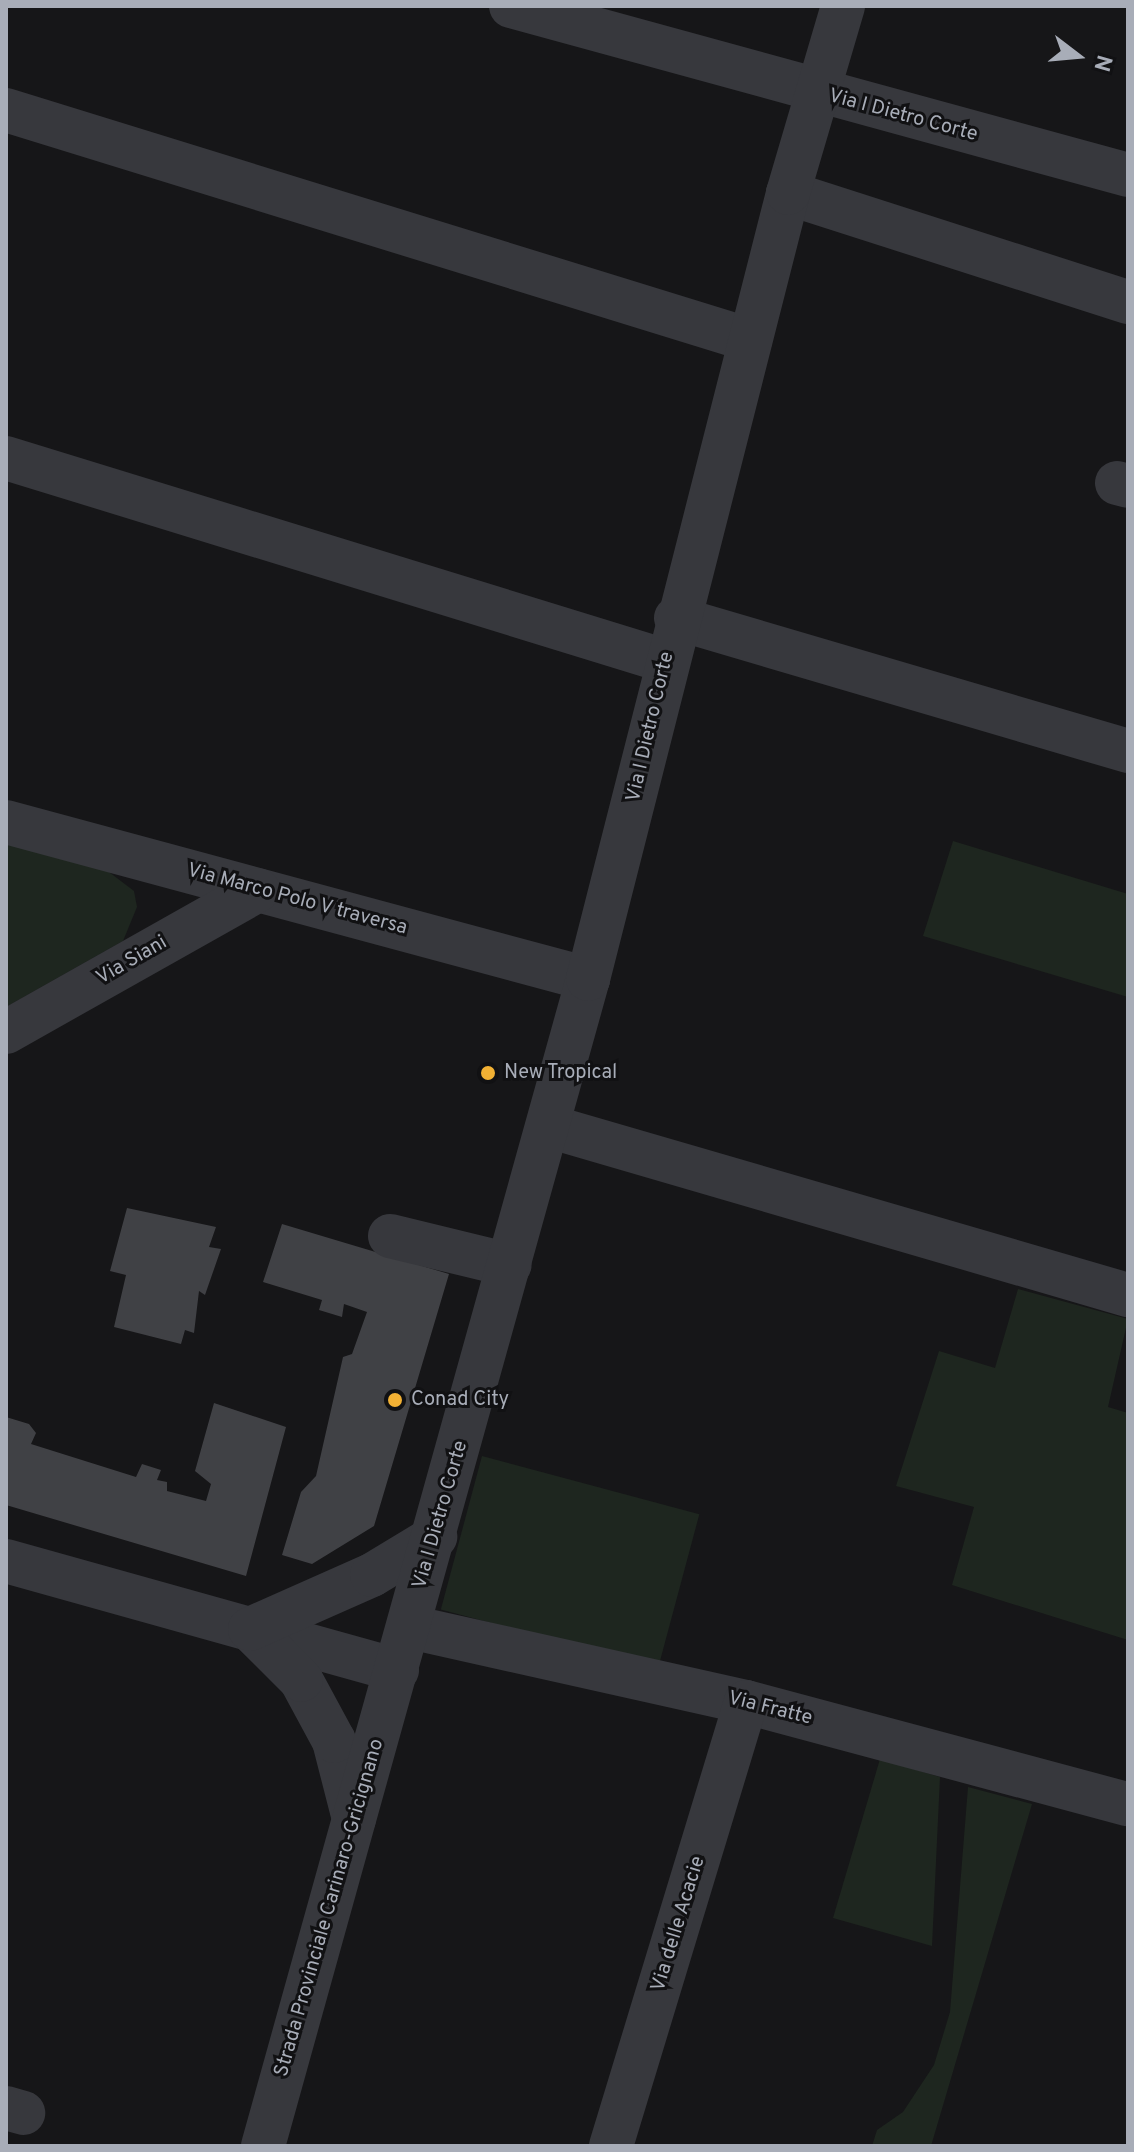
<!DOCTYPE html>
<style>
body{margin:0}
#map{position:relative;width:1134px;height:2152px;overflow:hidden;background:#161618;font-family:Overpass,sans-serif}
div>[style]{position:absolute}
[style*='--x']{left:calc(var(--x)*1px);top:calc(var(--y)*1px);width:calc(var(--w)*1px);rotate:calc(var(--a)*1deg)}
.green>*{inset:0;background:#1e261f;transform-origin:0 0}
.building>*{inset:0;background:#404145}
.minor>*{height:44px;margin:-22px;padding:0 22px;transform-origin:22px;border-radius:22px;background:#37383d}
.dots>*{width:22px;height:22px;translate:-50% -50%;box-sizing:border-box;border:4px solid #111113;border-radius:50%}
span{translate:-50% -50%;white-space:nowrap;text-align:center;line-height:1.15;-webkit-text-stroke:6px #111113;paint-order:stroke}
.street-label{font-size:20px;color:#a8adb8}
.poi-label{font-size:20px;color:#a8adb8}
.left{translate:0 -50%;text-align:left}
.frame{position:absolute;inset:0;border:8px solid #a8adb8;pointer-events:none}
.north{position:absolute;left:1038px;top:16px;width:80px;height:80px;-webkit-text-stroke:6px #111113;paint-order:stroke;rotate:106deg;font-size:22px;font-weight:700;line-height:32px;text-align:center;color:#a8adb8}
.north::after{content:'';display:block;margin:auto;width:28px;height:36px;background:#a8adb8;clip-path:polygon(50% 0,100% 100%,50% 72%,0 100%)}
</style>
<div id="map">
<div class="green">
<div style="clip-path:polygon(953px 841px,1128px 894px,1128px 997px,923px 936px)"></div>
<div style="clip-path:polygon(6px 842px,105px 869px,134px 891px,137px 907px,123px 941px,6px 1007px)"></div>
<div style="clip-path:polygon(1018px 1289px,1128px 1319px,1108px 1407px,1128px 1413px,1128px 1640px,952px 1585px,974px 1507px,896px 1486px,939px 1351px,995px 1368px)"></div>
<div style="left:482px;top:1456px;width:225px;height:159px;rotate:15deg"></div>
<div style="clip-path:polygon(880px 1759px,940px 1777px,932px 1946px,833px 1918px)"></div>
<div style="clip-path:polygon(968px 1787px,1032px 1804px,931px 2146px,872px 2146px,877px 2130px,903px 2112px,934px 2065px,950px 2012px)"></div>
</div>
<div class="building">
<div style="clip-path:polygon(127px 1208px,216px 1227px,209px 1247px,221px 1249px,205px 1295px,199px 1291px,194px 1333px,185px 1330px,181px 1344px,114px 1327px,126px 1275px,110px 1271px)"></div>
<div style="clip-path:polygon(282px 1224px,449px 1274px,374px 1526px,312px 1564px,282px 1555px,301px 1492px,316px 1476px,343px 1357px,352px 1354px,367px 1312px,344px 1304px,342px 1317px,319px 1310px,322px 1300px,263px 1282px)"></div>
<div style="clip-path:polygon(214px 1403px,286px 1427px,246px 1576px,6px 1505px,6px 1417px,29px 1424px,36px 1433px,31px 1444px,136px 1477px,142px 1464px,161px 1470px,157px 1480px,167px 1482px,167px 1491px,206px 1501px,211px 1484px,195px 1471px)"></div>
</div>
<div class="minor">
<div style="--x:511;--y:6;--w:640;--a:15.32"></div>
<div style="--x:6;--y:110;--w:779;--a:17.18"></div>
<div style="--x:788;--y:193;--w:357;--a:17.8"></div>
<div style="--x:6;--y:458;--w:691;--a:17.1"></div>
<div style="--x:1117;--y:483;--w:11;--a:15"></div>
<div style="--x:676;--y:618;--w:471;--a:16.4"></div>
<div style="--x:6;--y:822;--w:603;--a:15.1"></div>
<div style="--x:6;--y:1032;--w:289;--a:-29.4"></div>
<div style="--x:548;--y:1126;--w:604;--a:16.25"></div>
<div style="--x:390;--y:1236;--w:123;--a:13.6"></div>
<div style="--x:6;--y:1561;--w:406;--a:15.6"></div>
<div style="--x:410;--y:1627;--w:344;--a:12.6"></div>
<div style="--x:746;--y:1702;--w:395;--a:15"></div>
<div style="--x:354;--y:1819;--w:81;--a:-104.4"></div>
<div style="--x:334;--y:1741;--w:69;--a:-118.4"></div>
<div style="--x:301;--y:1680;--w:72;--a:-135"></div>
<div style="--x:250;--y:1629;--w:133;--a:-23.9"></div>
<div style="--x:372;--y:1575;--w:74;--a:-31.1"></div>
<div style="--x:6;--y:2108;--w:18;--a:16"></div>
<div style="--x:263;--y:2146;--w:1211;--a:-74.44"></div>
<div style="--x:588;--y:979;--w:811;--a:-75.72"></div>
<div style="--x:788;--y:193;--w:195;--a:-73.6"></div>
<div style="--x:611;--y:2146;--w:464;--a:-73.1"></div>
</div>
<div class="dots">
<div style="left:488px;top:1073px;background:#f2b134"></div>
<div style="left:395px;top:1400px;background:#f2b134"></div>
</div>
<div class="street-label">
<span style="left:903px;top:116px;rotate:15deg">Via I Dietro Corte</span>
<span style="left:651px;top:727px;rotate:-77deg">Via I Dietro Corte</span>
<span style="left:297px;top:900px;rotate:15deg">Via Marco Polo V traversa</span>
<span style="left:132px;top:961px;rotate:-30deg">Via Siani</span>
<span style="left:441px;top:1515px;rotate:-74deg">Via I Dietro Corte</span>
<span style="left:770px;top:1709px;rotate:14deg">Via Fratte</span>
<span style="left:330px;top:1908px;rotate:-74deg">Strada Provinciale Carinaro-Gricignano</span>
<span style="left:679px;top:1924px;rotate:-73deg">Via delle Acacie</span>
</div>
<div class="poi-label">
<span class="left" style="left:504px;top:1073px">New Tropical</span>
<span class="left" style="left:411px;top:1400px">Conad City</span>
</div>
<div class="frame"></div>
<div class="north">N</div>
</div>
